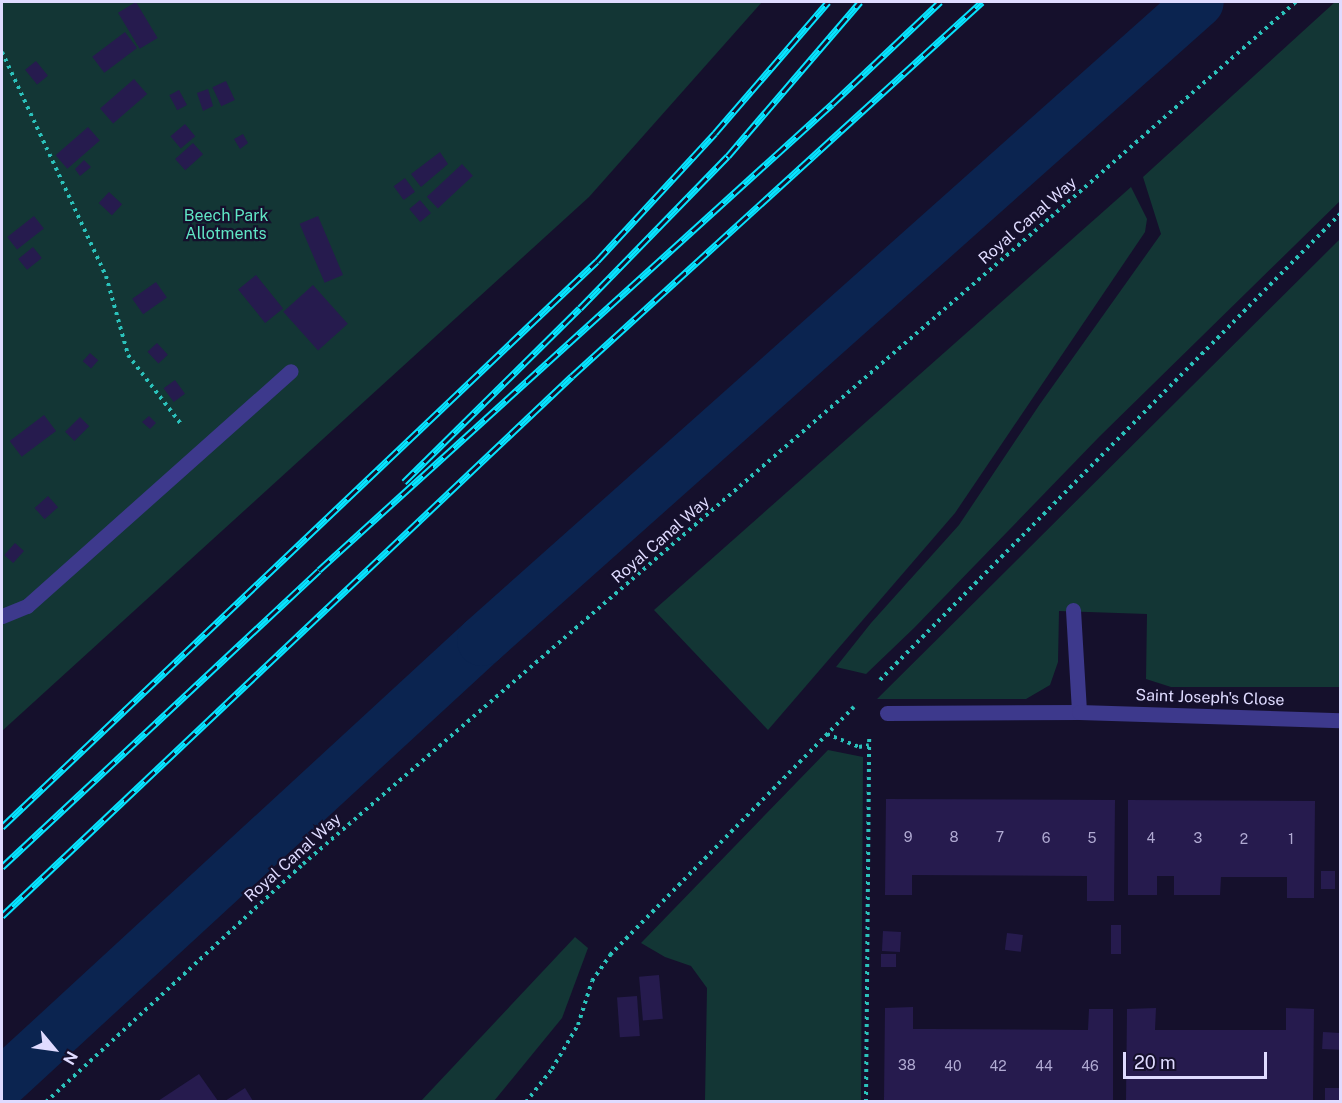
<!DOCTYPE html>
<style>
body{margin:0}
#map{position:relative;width:1342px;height:1103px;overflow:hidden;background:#15102c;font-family:"Public Sans",sans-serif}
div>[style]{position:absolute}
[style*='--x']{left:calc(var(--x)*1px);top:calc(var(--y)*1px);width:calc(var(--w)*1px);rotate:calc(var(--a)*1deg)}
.green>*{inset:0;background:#133635}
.canal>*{height:50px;margin:-25px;padding:0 25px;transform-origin:25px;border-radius:25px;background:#0b2450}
.building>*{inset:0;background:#261b4e;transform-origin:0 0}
.path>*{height:4px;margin-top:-2px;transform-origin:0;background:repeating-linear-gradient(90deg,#2bc2bb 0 3px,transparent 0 7.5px)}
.service>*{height:15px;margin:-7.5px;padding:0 7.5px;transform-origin:7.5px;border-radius:7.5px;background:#3d398c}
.minor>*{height:15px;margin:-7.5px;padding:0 7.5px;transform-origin:7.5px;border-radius:7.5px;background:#3d398c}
.rail>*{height:7px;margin-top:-3.5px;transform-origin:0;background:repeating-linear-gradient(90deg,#15102c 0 14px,#07e4ff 0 28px);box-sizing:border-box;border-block:2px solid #07e4ff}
span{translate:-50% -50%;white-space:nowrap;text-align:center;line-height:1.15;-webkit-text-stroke:4.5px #15102c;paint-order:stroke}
.number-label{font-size:14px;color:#b1abd3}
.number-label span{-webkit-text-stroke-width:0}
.park-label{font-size:16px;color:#60e6c5}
.street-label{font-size:16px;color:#dfdbff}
.frame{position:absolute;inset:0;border:3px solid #dfdbff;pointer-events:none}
.north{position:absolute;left:24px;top:1019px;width:60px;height:60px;-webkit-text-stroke:4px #15102c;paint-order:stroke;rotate:119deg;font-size:16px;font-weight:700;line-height:24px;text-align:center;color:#dfdbff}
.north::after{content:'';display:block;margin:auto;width:21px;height:27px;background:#dfdbff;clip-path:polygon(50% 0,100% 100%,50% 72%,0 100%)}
.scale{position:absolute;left:1123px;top:1052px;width:144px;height:27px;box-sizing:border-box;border:3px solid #dfdbff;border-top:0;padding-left:8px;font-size:18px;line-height:21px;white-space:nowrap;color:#dfdbff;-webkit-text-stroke:4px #15102c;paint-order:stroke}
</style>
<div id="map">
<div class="green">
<div style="clip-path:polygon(2px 2px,762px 2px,589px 197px,2px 731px)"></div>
<div style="clip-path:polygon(1335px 2px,1340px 2px,1340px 201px,1100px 436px,914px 628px,866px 674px,836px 667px,871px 623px,959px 525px,1040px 404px,1161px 234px,1143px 177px)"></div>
<div style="clip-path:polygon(1131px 187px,1147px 219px,1145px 232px,955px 513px,768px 730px,654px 610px)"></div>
<div style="clip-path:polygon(1340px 239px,1340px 687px,1171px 687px,1146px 679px,1147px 614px,1059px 611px,1058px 662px,1050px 685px,1026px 699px,877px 699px)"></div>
<div style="clip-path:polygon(828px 750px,863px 757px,861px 1101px,705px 1101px,707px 988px,691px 966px,665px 957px,641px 943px)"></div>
<div style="clip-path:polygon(575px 937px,588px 948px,562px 1018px,494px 1101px,421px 1101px)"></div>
</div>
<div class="canal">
<div style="--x:2;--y:1083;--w:653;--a:-42.64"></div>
<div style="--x:482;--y:641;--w:960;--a:-41.71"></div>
</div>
<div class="building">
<div style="left:136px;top:2px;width:42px;height:21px;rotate:59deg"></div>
<div style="left:125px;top:32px;width:20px;height:41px;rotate:53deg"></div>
<div style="left:36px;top:61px;width:19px;height:14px;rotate:51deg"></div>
<div style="left:134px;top:79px;width:20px;height:45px;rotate:49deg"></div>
<div style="left:226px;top:81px;width:21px;height:15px;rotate:65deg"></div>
<div style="clip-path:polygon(208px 89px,213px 106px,203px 111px,197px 93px)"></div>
<div style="left:179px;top:90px;width:17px;height:11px;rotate:62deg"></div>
<div style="left:185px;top:124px;width:16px;height:19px;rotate:50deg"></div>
<div style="left:88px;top:127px;width:18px;height:43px;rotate:49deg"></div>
<div style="clip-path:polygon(243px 134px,248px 143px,240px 149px,234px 139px)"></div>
<div style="left:193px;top:143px;width:15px;height:24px;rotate:48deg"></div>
<div style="clip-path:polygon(440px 152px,448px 164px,421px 187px,411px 174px)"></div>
<div style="clip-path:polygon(84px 160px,91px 167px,80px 176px,75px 169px)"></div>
<div style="left:462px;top:164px;width:16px;height:48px;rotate:47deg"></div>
<div style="left:405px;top:178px;width:17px;height:14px;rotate:54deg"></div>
<div style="left:109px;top:192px;width:18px;height:15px;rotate:43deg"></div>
<div style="left:420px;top:200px;width:17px;height:14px;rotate:50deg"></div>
<div style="left:34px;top:216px;width:16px;height:34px;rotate:52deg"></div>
<div style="left:318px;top:216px;width:64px;height:20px;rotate:67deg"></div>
<div style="left:33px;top:247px;width:14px;height:19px;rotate:51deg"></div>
<div style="left:256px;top:275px;width:43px;height:23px;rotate:51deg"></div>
<div style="left:156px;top:282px;width:19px;height:29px;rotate:55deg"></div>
<div style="left:313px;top:285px;width:52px;height:40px;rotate:48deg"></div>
<div style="left:157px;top:343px;width:16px;height:13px;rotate:47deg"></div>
<div style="left:90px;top:353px;width:11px;height:11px;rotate:41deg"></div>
<div style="left:175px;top:380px;width:17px;height:14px;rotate:54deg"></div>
<div style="left:44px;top:415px;width:20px;height:43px;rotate:53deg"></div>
<div style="clip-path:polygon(149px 416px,156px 423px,150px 429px,142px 422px)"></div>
<div style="left:80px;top:417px;width:13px;height:21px;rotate:45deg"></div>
<div style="left:48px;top:496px;width:15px;height:18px;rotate:48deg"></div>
<div style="left:15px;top:543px;width:12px;height:16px;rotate:42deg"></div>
<div style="clip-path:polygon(886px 799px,1115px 800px,1114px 901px,1087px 901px,1087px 876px,912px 875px,912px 895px,885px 895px)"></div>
<div style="clip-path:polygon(1128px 800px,1315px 801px,1314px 898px,1287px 898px,1287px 877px,1221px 877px,1220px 895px,1174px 895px,1174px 876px,1157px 876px,1157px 895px,1128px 895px)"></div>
<div style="left:1321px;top:871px;width:14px;height:18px"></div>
<div style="left:1111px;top:925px;width:10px;height:29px"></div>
<div style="left:883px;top:931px;width:18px;height:20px;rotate:3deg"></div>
<div style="left:1007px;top:933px;width:16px;height:17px;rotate:7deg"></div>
<div style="left:896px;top:954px;width:13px;height:15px;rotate:90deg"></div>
<div style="left:659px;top:975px;width:44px;height:20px;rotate:85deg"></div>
<div style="left:637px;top:996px;width:40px;height:20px;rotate:86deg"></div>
<div style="clip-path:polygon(913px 1007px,913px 1029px,930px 1029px,1088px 1030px,1089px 1009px,1113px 1009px,1113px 1101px,884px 1101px,885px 1008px)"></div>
<div style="clip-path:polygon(1156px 1008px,1155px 1030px,1286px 1030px,1286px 1008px,1314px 1009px,1313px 1101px,1126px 1101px,1127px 1009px)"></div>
<div style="left:1323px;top:1032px;width:17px;height:17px;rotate:3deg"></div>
<div style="clip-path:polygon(199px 1074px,218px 1101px,158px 1101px)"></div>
<div style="clip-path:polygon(245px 1088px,253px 1101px,225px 1101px)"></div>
<div style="left:1325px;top:1088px;width:15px;height:13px"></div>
</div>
<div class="path">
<div style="--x:2;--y:52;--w:247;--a:65.1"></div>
<div style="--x:106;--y:276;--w:82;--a:74.4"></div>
<div style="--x:128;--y:355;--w:87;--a:52.5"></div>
<div style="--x:880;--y:680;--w:655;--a:-45.37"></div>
<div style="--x:827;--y:734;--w:35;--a:22"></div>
<div style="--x:859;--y:747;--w:10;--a:-11"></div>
<div style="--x:46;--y:1102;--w:350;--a:-42.8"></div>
<div style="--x:303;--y:864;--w:989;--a:-40.86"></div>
<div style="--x:1051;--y:217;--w:326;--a:-41.3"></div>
<div style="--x:526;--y:1102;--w:42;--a:-51.8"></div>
<div style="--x:552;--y:1069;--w:51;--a:-59.4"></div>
<div style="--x:578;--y:1025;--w:46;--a:-72.3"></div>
<div style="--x:592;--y:981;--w:32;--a:-55"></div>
<div style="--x:610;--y:955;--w:348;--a:-45.5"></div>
<div style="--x:866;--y:1102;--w:364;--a:-89.5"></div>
</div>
<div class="service">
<div style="--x:2;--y:616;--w:27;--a:-22"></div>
<div style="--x:27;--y:606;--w:353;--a:-41.7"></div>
</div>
<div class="minor">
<div style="--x:1073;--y:610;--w:102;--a:86.6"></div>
<div style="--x:887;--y:713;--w:192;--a:-0.3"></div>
<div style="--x:1079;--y:712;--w:261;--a:1.8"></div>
</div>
<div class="rail">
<div style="--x:404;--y:482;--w:247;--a:-44.7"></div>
<div style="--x:580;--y:308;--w:212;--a:-45.8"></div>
<div style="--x:728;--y:156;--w:203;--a:-49.4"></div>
<div style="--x:2;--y:827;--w:821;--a:-43.57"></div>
<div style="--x:597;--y:261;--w:174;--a:-47.3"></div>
<div style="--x:715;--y:133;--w:173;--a:-49.2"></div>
<div style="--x:2;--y:867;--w:434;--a:-43.1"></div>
<div style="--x:319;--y:570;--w:693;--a:-42.25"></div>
<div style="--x:832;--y:104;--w:149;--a:-43.4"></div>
<div style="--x:2;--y:916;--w:785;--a:-43.45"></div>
<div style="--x:572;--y:376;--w:555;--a:-42.37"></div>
</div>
<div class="number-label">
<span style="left:908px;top:837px">9</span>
<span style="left:954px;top:837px">8</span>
<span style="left:1000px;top:837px">7</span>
<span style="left:1046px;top:838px">6</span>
<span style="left:1092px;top:838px">5</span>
<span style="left:1151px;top:838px">4</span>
<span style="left:1198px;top:838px">3</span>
<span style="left:1244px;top:839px">2</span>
<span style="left:1291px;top:839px">1</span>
<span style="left:907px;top:1065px">38</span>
<span style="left:953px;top:1066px">40</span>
<span style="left:998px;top:1066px">42</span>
<span style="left:1044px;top:1066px">44</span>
<span style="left:1090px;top:1066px">46</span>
</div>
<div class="park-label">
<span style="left:226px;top:225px">Beech Park<br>Allotments</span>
</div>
<div class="street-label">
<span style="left:1028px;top:221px;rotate:-41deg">Royal Canal Way</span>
<span style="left:661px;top:540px;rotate:-41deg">Royal Canal Way</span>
<span style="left:1210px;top:698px;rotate:2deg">Saint Joseph's Close</span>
<span style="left:293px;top:858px;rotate:-42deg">Royal Canal Way</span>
</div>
<div class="frame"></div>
<div class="north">N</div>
<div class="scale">20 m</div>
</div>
